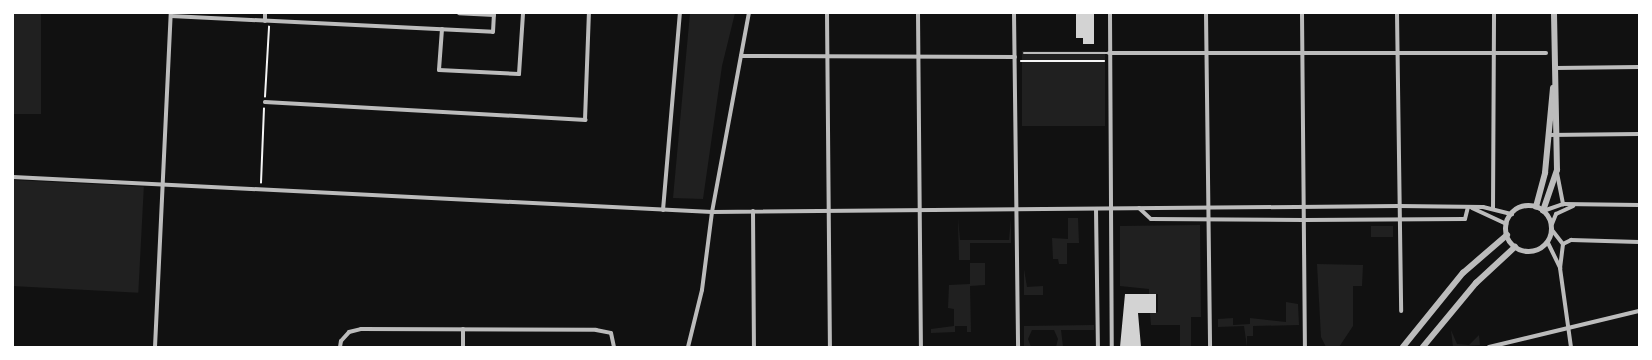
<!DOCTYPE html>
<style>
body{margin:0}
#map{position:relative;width:1652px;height:360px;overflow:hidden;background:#111;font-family:"Open Sans",sans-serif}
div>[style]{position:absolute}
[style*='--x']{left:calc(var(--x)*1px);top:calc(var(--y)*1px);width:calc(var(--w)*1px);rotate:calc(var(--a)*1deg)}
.green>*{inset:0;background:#202020;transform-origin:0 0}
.building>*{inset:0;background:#d3d3d3}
.path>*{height:1.5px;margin:-0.75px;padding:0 0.75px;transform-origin:0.75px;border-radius:0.75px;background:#f5f5f5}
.service>*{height:2px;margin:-1px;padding:0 1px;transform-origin:1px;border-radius:1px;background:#bcbcbc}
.pedestrian>*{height:3.5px;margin:-1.75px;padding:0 1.75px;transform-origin:1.75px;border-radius:1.75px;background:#bcbcbc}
.minor>*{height:4px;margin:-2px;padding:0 2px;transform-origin:2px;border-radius:2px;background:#bcbcbc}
.tertiary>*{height:5.5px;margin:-2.75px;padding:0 2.75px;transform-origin:2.75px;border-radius:2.75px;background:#bcbcbc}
.tertiary>.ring{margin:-2.75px;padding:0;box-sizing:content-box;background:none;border:5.5px solid #bcbcbc;border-radius:50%}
span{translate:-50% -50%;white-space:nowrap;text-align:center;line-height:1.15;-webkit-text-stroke:3px #fff;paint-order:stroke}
.frame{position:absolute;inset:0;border:14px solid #fff;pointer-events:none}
</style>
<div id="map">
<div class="green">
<div style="left:13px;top:13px;width:28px;height:101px"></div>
<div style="clip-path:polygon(690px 13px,735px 13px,722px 66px,703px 199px,673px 198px)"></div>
<div style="left:1022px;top:51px;width:83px;height:75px"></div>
<div style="left:13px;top:180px;width:131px;height:106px;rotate:3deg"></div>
<div style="clip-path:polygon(958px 218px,960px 240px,1009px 240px,1011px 219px,1011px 243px,970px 243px,970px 260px,959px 260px)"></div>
<div style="clip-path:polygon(1068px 218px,1078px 218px,1079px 243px,1067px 243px,1067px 264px,1059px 264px,1058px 259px,1053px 259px,1052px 238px,1068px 239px)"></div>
<div style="clip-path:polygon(1200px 225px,1201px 317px,1191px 317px,1191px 347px,1180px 347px,1180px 325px,1151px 325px,1150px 313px,1158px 312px,1158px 294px,1149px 294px,1149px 289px,1120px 286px,1120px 226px)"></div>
<div style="left:1371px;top:226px;width:22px;height:11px"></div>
<div style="clip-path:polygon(970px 263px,985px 263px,985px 285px,970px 286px,971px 332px,967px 332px,967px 326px,955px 326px,955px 332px,931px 333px,931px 329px,954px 326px,954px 309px,948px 308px,949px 285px,970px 284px)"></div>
<div style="clip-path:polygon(1317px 264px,1363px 265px,1362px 286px,1353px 286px,1353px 326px,1339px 347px,1326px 347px,1321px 337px)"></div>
<div style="clip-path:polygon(1024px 269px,1027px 287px,1043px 286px,1043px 295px,1024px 295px)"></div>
<div style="clip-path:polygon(1286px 302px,1298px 304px,1299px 325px,1253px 326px,1253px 336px,1247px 336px,1247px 347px,1244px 326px,1218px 327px,1218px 319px,1233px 318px,1233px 325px,1250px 324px,1250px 318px,1286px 322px)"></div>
<div style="clip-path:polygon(1094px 325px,1094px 330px,1061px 330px,1063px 347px,1056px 347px,1058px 339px,1054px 330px,1032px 330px,1028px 339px,1031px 347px,1024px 347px,1024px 326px)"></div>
<div style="clip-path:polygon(1451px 330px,1457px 344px,1469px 345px,1479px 335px,1480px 345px,1453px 347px)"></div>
</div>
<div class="building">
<div style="clip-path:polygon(1076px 13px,1094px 13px,1094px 44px,1083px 44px,1083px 38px,1076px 38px)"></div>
<div style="clip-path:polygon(1125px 294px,1156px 294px,1156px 313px,1138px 313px,1141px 347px,1120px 347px)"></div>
</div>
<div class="path">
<div style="--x:1021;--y:61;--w:83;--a:0"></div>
<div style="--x:265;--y:97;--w:70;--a:-86.7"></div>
<div style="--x:261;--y:183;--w:74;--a:-87.7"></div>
</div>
<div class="service">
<div style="--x:1024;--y:53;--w:85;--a:0"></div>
</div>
<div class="pedestrian">
<div style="--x:265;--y:102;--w:321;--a:3.2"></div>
<div style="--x:585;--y:120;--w:107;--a:-87.9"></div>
</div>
<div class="minor">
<div style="--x:827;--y:13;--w:334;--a:89.5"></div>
<div style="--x:918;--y:13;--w:334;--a:89.5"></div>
<div style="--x:1014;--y:13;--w:334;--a:89.3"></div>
<div style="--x:1110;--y:13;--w:334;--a:89.7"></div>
<div style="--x:1206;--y:13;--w:334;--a:89.3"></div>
<div style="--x:1302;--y:13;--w:334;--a:89.5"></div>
<div style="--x:1397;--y:13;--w:298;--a:89.2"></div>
<div style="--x:171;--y:16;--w:322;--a:2.8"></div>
<div style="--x:493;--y:32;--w:17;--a:-87"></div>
<div style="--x:494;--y:15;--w:35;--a:-177"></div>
<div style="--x:265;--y:21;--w:8;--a:-90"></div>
<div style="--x:442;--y:29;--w:41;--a:94.2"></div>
<div style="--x:439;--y:70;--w:80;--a:2.9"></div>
<div style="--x:519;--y:74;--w:61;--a:-86.2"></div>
<div style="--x:1109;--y:53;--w:437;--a:0"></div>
<div style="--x:741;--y:56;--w:274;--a:0.2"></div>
<div style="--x:1555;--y:68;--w:84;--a:-0.7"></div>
<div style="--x:1548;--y:135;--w:91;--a:-0.6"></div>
<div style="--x:1557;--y:173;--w:32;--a:79"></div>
<div style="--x:13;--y:177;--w:700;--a:2.87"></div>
<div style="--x:712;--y:212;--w:687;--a:-0.5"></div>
<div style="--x:1399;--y:206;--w:84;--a:0.7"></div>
<div style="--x:1483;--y:207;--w:30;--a:14"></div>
<div style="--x:1139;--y:208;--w:16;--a:43"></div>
<div style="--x:1151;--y:219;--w:153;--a:0.4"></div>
<div style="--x:1304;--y:220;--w:161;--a:-0.4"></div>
<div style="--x:1465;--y:219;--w:12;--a:-76"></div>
<div style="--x:1472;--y:208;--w:38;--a:25"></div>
<div style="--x:1096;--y:209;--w:138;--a:89.2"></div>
<div style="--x:1493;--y:209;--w:196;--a:-89.7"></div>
<div style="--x:663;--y:210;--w:198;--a:-85.1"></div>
<div style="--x:753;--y:211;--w:136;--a:89.6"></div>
<div style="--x:1543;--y:211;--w:21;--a:-19"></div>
<div style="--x:1563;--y:204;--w:76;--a:0.8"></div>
<div style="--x:1552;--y:224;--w:11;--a:-68"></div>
<div style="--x:1556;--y:214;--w:19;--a:-25"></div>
<div style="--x:1552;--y:230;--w:18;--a:52"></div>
<div style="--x:1563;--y:244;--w:24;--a:97"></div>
<div style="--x:1548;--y:243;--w:28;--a:64"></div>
<div style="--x:1560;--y:268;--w:80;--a:82.1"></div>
<div style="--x:1563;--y:244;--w:9;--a:-27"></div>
<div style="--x:1571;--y:240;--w:68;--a:1.7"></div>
<div style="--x:463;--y:329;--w:18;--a:90"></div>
<div style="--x:155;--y:347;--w:334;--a:-87.3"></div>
<div style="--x:340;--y:347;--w:6;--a:-81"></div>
<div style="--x:341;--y:341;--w:12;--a:-48"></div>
<div style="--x:349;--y:332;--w:12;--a:-14"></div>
<div style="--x:361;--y:329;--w:235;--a:0.2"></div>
<div style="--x:596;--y:330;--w:15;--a:11"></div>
<div style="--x:611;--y:333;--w:14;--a:78"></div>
<div style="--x:688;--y:347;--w:59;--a:-76.2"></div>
<div style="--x:702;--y:290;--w:79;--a:-82.7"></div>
<div style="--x:712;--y:212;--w:202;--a:-79.5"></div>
<div style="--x:1489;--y:347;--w:154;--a:-13.5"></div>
</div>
<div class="tertiary">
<div class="ring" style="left:1506px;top:206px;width:40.5px;height:40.5px"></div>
<div style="--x:1536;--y:207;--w:35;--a:-75"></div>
<div style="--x:1545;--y:173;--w:85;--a:-84.6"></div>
<div style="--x:1543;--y:211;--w:43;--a:-71.1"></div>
<div style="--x:1557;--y:170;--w:157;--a:-91.1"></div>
<div style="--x:1403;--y:347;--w:95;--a:-51"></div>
<div style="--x:1463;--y:273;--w:58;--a:-40.8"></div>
<div style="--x:1423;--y:347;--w:83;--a:-50.4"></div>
<div style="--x:1476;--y:283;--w:53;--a:-42.7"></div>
</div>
<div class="frame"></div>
</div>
